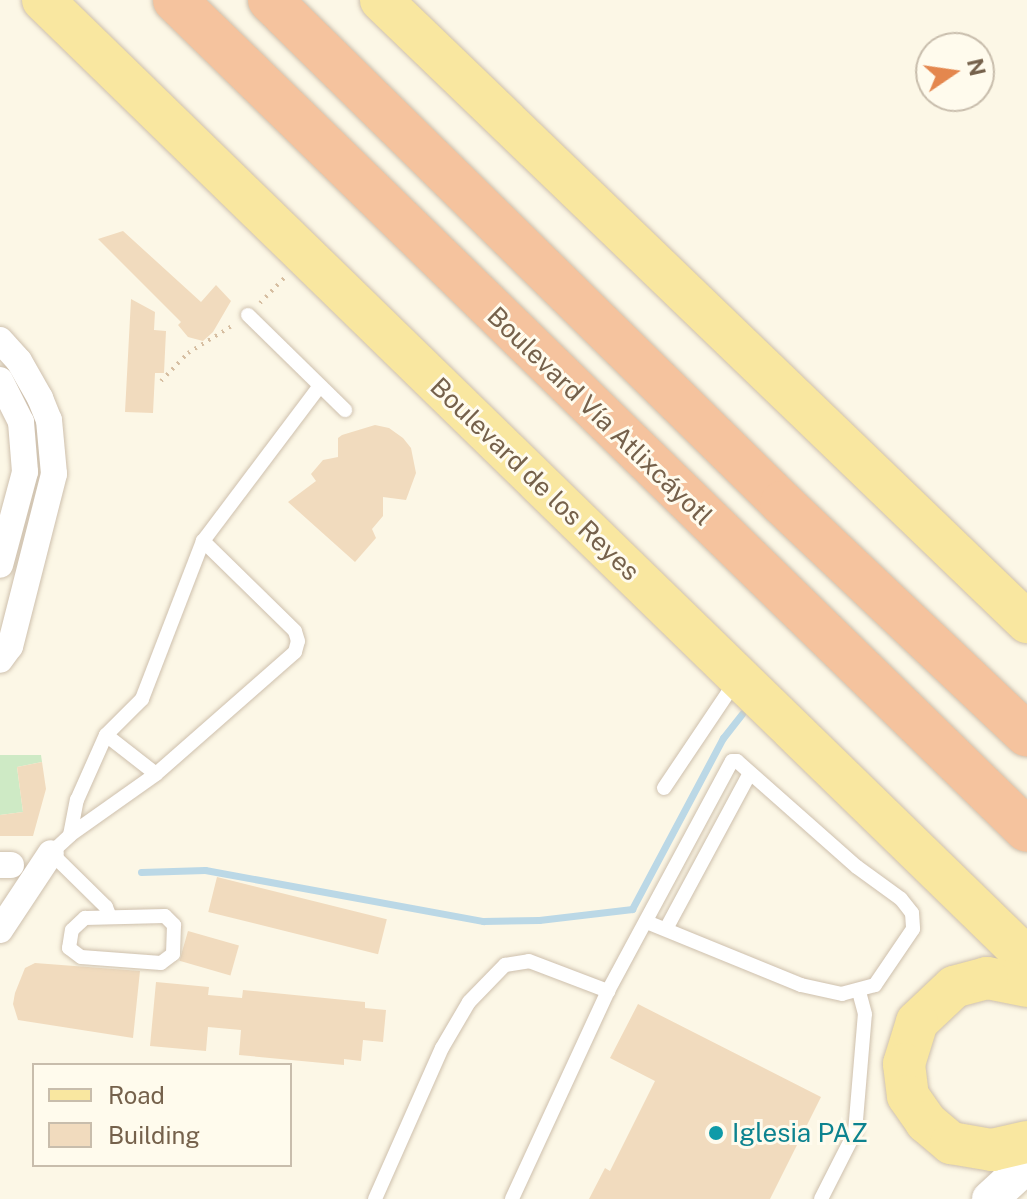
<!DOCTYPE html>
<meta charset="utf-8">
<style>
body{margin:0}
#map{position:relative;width:1027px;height:1199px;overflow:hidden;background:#fcf7e6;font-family:"Public Sans",sans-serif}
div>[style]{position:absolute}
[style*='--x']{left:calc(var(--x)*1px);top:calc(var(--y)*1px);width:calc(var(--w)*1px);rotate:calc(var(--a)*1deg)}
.green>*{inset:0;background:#ceeac5}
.stream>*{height:7px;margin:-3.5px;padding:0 3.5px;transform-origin:3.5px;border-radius:3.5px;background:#bbd8e6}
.building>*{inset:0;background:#f1dbbe;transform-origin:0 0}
.path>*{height:4px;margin-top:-2px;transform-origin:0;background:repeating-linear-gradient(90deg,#d6bea1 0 2px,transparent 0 8px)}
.roads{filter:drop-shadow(0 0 2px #cec0ad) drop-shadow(0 0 2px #cec0ad)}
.lane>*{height:14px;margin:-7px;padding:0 7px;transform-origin:7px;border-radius:7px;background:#fff}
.street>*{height:26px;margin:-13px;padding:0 13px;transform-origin:13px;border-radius:13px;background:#fff}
.secondary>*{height:36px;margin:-18px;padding:0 18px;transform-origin:18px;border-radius:18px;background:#fff}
.primary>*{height:42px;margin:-21px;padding:0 21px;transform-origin:21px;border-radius:21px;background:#f9e7a0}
.highway>*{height:44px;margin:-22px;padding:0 22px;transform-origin:22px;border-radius:22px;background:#f5c39e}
.dots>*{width:22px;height:22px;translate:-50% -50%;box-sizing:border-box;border:4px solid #fffbed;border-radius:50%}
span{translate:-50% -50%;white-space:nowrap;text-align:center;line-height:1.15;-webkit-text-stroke:6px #fffbed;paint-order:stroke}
.street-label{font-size:26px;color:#75614b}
.culture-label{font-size:26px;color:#0d838f}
.left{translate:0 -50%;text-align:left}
.legend{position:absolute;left:32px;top:1063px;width:260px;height:104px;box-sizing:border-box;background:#fffbed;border:2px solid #c8bdac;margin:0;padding:10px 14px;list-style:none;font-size:24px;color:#75614b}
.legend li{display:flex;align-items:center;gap:16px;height:40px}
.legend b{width:40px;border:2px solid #c8bdac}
.north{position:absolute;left:915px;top:32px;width:80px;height:80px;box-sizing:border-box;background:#fffbed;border:2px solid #c8bdac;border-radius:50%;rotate:77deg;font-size:22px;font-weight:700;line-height:32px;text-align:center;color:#75614b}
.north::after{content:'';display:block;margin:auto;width:28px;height:36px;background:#e4874e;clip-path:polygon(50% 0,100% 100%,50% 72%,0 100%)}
</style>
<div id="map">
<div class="green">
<div style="clip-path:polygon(0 755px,41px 755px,42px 762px,17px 767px,23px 812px,0 815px)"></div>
</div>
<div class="stream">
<div style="--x:141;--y:872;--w:64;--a:-1.8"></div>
<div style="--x:205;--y:870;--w:283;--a:10.4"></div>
<div style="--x:483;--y:921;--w:56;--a:-1"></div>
<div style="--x:539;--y:920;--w:94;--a:-6.7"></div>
<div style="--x:632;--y:909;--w:194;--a:-62"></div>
<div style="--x:723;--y:738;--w:31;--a:-52"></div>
</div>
<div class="building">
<div style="clip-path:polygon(123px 231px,201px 302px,216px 285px,231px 301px,213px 332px,203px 341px,188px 337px,178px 325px,181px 322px,98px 239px)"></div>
<div style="clip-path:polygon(131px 299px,155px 312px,154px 330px,166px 331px,164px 373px,155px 373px,153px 413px,125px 412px)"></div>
<div style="clip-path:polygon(375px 425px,389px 428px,403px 438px,411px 448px,416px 473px,406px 500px,383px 497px,383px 516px,372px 529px,376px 538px,355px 562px,288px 502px,316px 481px,311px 474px,323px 460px,338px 457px,338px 438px,342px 435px)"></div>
<div style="clip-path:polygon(42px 762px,46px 789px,33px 836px,0 836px,0 815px,23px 812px,17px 767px)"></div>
<div style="left:217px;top:877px;width:175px;height:36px;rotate:14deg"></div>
<div style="left:188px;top:931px;width:53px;height:31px;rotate:16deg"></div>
<div style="clip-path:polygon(35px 963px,140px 971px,133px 1038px,18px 1020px,13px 1004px,15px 993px,25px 968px)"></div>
<div style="clip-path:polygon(156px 982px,209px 987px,208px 995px,242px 998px,243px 990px,365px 1002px,365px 1008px,386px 1010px,383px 1042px,363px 1040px,361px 1061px,344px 1059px,344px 1065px,239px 1055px,241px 1030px,208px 1027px,206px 1051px,150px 1046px)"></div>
<div style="clip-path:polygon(638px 1004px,821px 1097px,770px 1199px,589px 1199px,605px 1168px,610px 1171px,655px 1081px,610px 1058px)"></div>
</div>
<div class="path">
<div style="--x:260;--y:303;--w:35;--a:-46"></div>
<div style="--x:161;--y:381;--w:39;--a:-46"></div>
<div style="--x:188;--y:353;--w:55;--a:-31.7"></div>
</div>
<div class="roads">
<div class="lane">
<div style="--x:248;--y:315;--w:136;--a:44.4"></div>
<div style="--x:106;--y:735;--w:63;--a:38"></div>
<div style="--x:156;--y:774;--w:185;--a:-41.3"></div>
<div style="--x:295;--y:652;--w:11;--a:-75"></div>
<div style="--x:298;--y:641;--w:10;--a:-107"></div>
<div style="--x:295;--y:631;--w:129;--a:-135.6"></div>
<div style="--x:664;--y:788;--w:129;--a:-56.1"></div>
<div style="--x:70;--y:835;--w:105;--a:-35.3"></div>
<div style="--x:165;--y:916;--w:13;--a:45"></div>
<div style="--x:174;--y:925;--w:29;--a:92"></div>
<div style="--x:173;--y:954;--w:15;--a:143"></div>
<div style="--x:161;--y:963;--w:80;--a:-175.7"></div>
<div style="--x:81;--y:957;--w:15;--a:-143"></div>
<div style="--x:69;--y:948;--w:18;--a:-81"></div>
<div style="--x:72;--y:930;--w:18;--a:-43"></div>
<div style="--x:85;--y:918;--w:80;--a:-1.4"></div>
<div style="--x:110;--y:917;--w:11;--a:-112"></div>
<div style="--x:106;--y:907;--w:77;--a:-135.5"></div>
<div style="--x:51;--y:853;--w:26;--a:-43"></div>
<div style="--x:70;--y:835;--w:36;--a:-79"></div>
<div style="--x:77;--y:800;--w:71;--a:-66"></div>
<div style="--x:106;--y:735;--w:51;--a:-45"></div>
<div style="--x:142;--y:699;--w:169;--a:-68.9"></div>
<div style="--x:203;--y:541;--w:194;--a:-53"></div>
<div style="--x:666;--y:929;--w:175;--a:-61.7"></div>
<div style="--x:608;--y:991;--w:261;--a:-61.7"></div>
<div style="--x:732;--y:761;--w:5;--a:0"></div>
<div style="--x:737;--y:761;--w:160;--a:41.5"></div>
<div style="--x:857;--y:867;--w:54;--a:36"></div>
<div style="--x:901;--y:899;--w:18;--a:52"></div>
<div style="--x:912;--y:913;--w:16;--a:86"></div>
<div style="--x:913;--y:929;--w:68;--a:124.2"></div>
<div style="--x:875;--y:985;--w:34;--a:165"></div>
<div style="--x:842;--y:994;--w:42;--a:-167.6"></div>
<div style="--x:801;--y:985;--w:166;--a:-157.8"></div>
<div style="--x:375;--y:1199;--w:165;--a:-66.1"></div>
<div style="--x:442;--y:1048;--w:53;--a:-59.6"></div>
<div style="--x:469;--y:1002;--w:52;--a:-45.8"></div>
<div style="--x:505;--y:965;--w:24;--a:-9"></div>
<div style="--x:529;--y:961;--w:85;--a:20.8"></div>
<div style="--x:608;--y:991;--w:229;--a:114.8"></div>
<div style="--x:821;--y:1199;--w:75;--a:-63.1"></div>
<div style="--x:855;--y:1132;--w:118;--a:-85.2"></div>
<div style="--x:865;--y:1014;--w:23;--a:-105"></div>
</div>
<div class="street">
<div style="--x:0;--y:340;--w:28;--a:48"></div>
<div style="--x:19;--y:361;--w:43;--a:60.4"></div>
<div style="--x:40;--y:398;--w:24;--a:68"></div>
<div style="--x:49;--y:420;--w:54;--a:84.7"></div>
<div style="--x:54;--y:474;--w:178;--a:104.3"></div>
<div style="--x:10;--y:646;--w:17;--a:126"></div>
<div style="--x:0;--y:380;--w:47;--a:63.4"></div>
<div style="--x:21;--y:422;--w:50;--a:85.4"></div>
<div style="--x:25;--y:472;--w:96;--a:105"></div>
<div style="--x:0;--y:865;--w:11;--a:0"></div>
<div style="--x:0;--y:930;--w:92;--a:-56.5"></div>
</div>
<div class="secondary">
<div style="--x:990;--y:1199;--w:50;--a:-42.6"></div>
</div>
<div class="primary">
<div style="--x:43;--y:0;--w:1373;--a:44.23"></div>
<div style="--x:381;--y:0;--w:897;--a:43.92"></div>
<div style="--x:1027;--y:986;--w:41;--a:-168.7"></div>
<div style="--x:987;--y:978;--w:34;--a:165"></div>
<div style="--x:954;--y:987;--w:51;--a:136.6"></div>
<div style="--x:917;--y:1022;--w:44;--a:107.2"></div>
<div style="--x:904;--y:1064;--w:32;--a:83"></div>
<div style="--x:908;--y:1096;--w:32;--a:55"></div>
<div style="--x:926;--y:1122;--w:33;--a:40"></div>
<div style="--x:951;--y:1143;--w:42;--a:9.7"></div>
<div style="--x:992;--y:1150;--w:36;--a:-13"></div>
</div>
<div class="highway">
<div style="--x:175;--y:0;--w:1189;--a:44.25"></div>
<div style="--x:270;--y:0;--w:718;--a:44.49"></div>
<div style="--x:782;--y:503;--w:337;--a:43.4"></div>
</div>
</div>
<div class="dots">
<div style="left:716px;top:1133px;background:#0f9aa8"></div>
</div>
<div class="street-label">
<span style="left:600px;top:416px;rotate:44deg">Boulevard Vía Atlixcáyotl</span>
<span style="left:535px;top:479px;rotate:44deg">Boulevard de los Reyes</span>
</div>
<div class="culture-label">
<span class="left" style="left:732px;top:1133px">Iglesia PAZ</span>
</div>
<ul class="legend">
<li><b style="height:10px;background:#f9e7a0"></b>Road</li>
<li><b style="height:22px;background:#f1dbbe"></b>Building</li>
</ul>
<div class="north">N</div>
</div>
